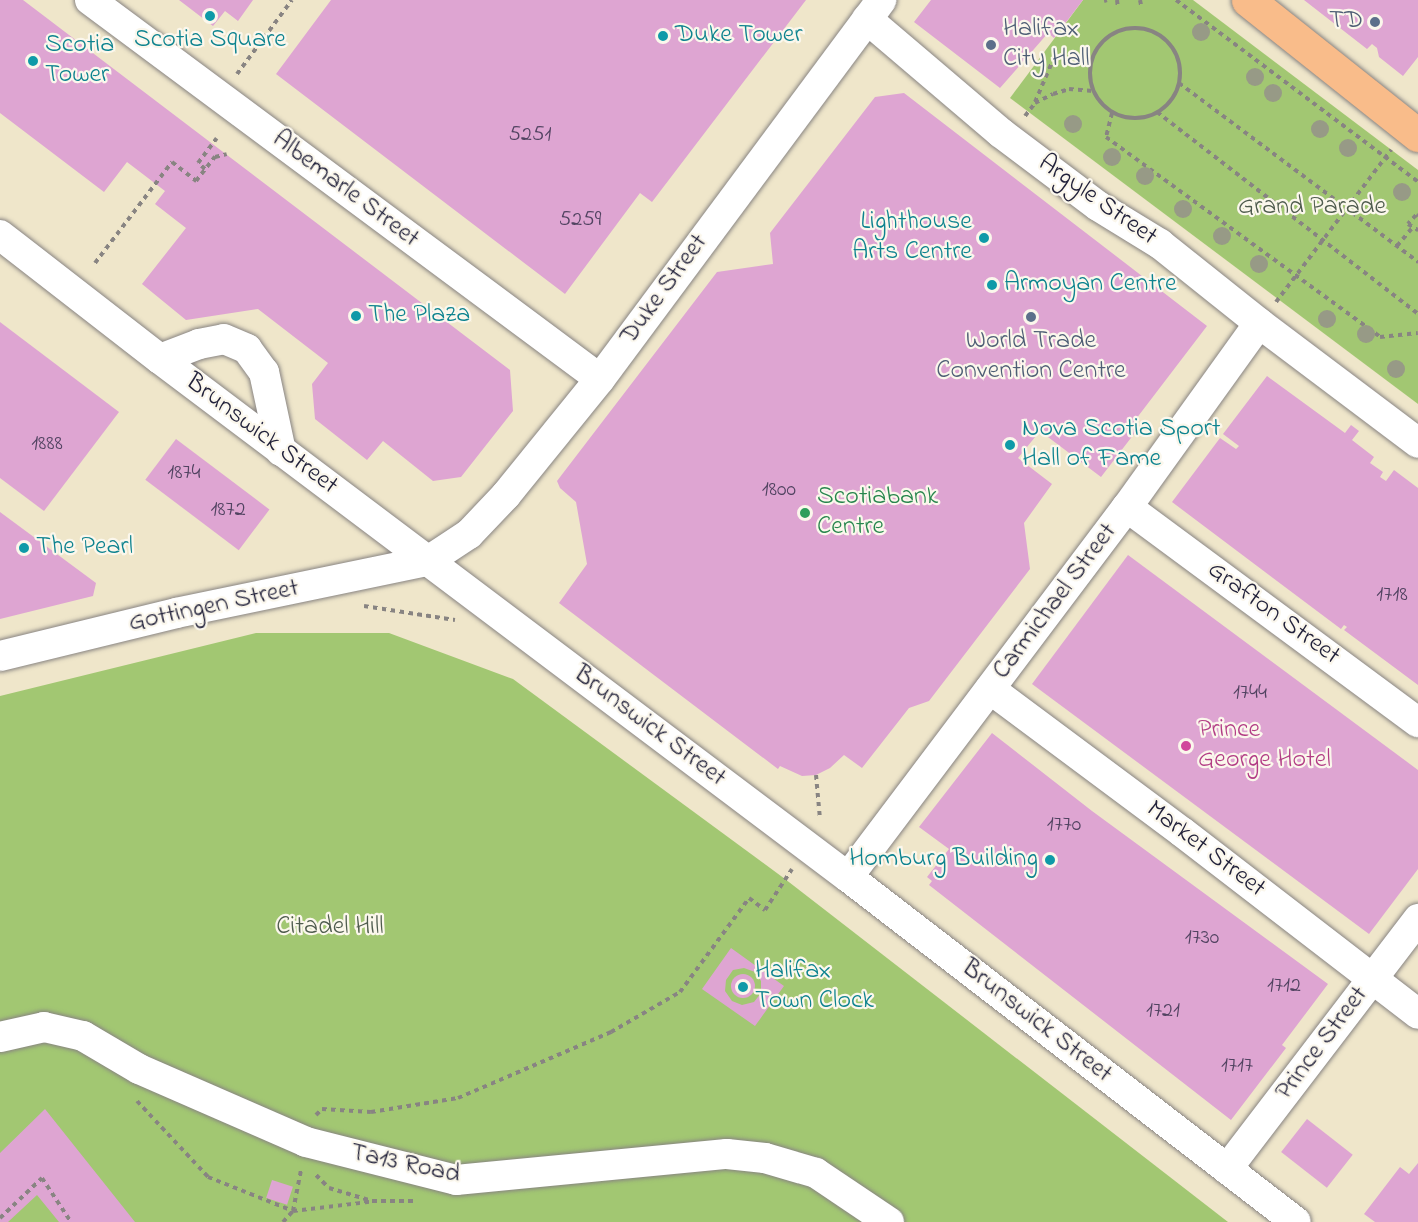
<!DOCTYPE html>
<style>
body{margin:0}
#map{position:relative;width:1418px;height:1222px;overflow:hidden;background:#efe6ca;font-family:"Indie Flower",sans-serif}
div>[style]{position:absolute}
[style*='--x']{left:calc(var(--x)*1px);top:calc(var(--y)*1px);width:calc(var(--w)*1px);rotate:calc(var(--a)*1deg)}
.green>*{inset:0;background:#a2c772}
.building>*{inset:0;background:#dea5d2;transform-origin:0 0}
.round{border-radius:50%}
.path>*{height:4px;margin-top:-2px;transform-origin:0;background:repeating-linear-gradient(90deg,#888482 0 4.5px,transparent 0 9px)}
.path>.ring{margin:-2px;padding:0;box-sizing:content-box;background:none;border:4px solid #888482;border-radius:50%}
.roads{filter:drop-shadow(0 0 2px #888482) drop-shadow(0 0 2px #888482)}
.minor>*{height:30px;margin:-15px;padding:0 15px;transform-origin:15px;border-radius:15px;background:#fff}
.major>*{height:33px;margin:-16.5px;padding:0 16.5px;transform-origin:16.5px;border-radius:16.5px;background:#f9bc8a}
.trees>*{width:18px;height:18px;margin:-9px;border-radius:50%;background:#979a86}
.dots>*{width:16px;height:16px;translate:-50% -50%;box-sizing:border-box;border:3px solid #fbf7ec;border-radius:50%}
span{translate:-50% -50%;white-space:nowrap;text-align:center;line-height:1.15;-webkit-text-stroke:4.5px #fbf7ec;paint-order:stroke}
.number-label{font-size:22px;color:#514361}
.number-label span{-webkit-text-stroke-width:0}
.service-label{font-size:26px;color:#4e5e75}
.right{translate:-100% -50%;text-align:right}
.left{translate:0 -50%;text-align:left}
.culture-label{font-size:26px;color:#0d838f}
.street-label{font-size:26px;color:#22223b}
.park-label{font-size:26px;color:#4f5c4e}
.leisure-label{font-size:26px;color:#27864d}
.hotel-label{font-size:26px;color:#b23c85}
</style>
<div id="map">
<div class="green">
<div style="clip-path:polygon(1083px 0,1193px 0,1418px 170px,1418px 404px,1010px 98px)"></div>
<div style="clip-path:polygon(256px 633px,389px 633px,513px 679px,785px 879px,1228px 1222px,0 1222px,0 696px)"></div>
</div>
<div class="building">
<div style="clip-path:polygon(0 0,23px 0,510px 370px,513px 411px,461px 477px,433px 481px,383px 441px,367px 460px,315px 419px,312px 384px,328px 363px,258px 309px,186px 320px,142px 284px,186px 228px,155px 204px,165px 191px,127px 162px,104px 192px,0 113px)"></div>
<div style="clip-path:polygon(179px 0,253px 0,238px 21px,225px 11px,213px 26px)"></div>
<div style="clip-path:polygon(331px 0,806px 0,652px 202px,640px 193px,565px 294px,276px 74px)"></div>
<div style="clip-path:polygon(931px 0,1083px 0,1054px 38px,1048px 33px,1000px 88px,914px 22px)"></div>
<div style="clip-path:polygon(1304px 0,1418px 0,1418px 57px,1403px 76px,1379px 57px,1377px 48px,1372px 44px,1367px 49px)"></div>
<div style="clip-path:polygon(904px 93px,1207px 326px,1136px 419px,1137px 430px,1101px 477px,1040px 431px,1018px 458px,1052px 484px,1024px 523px,1030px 569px,929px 701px,909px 708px,862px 768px,844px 755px,830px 768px,816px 775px,802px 776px,780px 766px,778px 769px,559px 603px,587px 564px,576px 502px,560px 488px,557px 481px,717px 272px,773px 264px,770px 233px,875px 97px)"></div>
<div style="clip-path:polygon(0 322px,119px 412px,44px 511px,0 478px)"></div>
<div style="clip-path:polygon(1267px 376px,1345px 433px,1351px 425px,1359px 431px,1352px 440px,1374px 457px,1370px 463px,1383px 472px,1380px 477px,1386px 481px,1394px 470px,1418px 488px,1418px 685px,1344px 630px,1347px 627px,1344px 625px,1341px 629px,1172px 502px,1220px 438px,1236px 449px,1239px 446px,1223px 434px)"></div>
<div style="left:176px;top:439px;width:117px;height:51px;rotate:37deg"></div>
<div style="clip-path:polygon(0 512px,96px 583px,93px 596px,0 619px)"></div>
<div style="clip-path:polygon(1128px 555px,1418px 770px,1418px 869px,1369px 934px,1032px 684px)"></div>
<div style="clip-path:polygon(992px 733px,1092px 811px,1328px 984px,1282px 1045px,1286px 1048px,1231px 1120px,929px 885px,932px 881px,927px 877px,949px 849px,919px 827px)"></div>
<div style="clip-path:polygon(evenodd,731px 948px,784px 986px,755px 1026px,702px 989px,731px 948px,744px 968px,755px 972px,761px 981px,761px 993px,754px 1002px,742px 1005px,732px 1001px,725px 991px,726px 980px,733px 970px,744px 968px)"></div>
<div class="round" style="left:731px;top:974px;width:24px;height:24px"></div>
<div style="clip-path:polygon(45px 1109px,135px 1222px,59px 1222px,37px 1195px,8px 1222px,0 1222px,0 1153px)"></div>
<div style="left:1307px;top:1119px;width:58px;height:42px;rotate:38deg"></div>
<div style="clip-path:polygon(1418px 1163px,1418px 1222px,1375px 1222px,1364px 1214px,1400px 1167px,1409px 1174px)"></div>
<div style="left:272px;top:1180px;width:22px;height:19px;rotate:18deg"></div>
</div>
<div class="path">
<div style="--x:1117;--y:0;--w:8;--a:83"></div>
<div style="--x:1140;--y:0;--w:5;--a:79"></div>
<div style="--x:1176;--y:0;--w:303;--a:36.9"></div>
<div style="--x:1104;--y:1;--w:3;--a:-18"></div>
<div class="ring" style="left:1090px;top:28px;width:86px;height:86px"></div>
<div style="--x:237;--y:74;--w:92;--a:-53.4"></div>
<div style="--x:1179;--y:83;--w:299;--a:36.8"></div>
<div style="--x:1035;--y:102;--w:46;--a:-66.8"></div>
<div style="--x:1157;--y:112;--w:330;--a:37.7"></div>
<div style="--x:1112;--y:113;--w:25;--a:104"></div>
<div style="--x:1106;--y:137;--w:339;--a:36.1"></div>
<div style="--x:1380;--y:337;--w:38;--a:-6"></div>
<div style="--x:1025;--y:116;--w:16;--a:-52"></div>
<div style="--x:1035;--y:103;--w:20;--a:-27"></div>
<div style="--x:1053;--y:94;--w:17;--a:-17"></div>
<div style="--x:1069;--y:89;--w:24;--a:5"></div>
<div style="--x:205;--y:169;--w:9;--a:-139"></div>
<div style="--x:198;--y:163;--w:31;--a:-53"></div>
<div style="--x:1418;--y:216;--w:2;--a:-153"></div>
<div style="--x:1416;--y:215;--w:12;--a:132"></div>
<div style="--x:1408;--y:224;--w:12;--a:31"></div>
<div style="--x:1397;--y:246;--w:23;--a:-50"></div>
<div style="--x:95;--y:263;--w:127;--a:-52.7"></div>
<div style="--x:172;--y:162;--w:31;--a:38"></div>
<div style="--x:196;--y:181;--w:31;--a:-52"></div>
<div style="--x:215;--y:157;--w:12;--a:-14"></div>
<div style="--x:1276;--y:302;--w:191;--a:-52.9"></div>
<div style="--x:364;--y:606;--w:92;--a:8.7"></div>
<div style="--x:816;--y:775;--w:44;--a:84.8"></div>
<div style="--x:137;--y:1101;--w:104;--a:46.9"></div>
<div style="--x:208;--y:1177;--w:92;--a:21.8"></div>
<div style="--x:293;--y:1211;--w:77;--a:-6.8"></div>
<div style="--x:316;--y:1115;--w:8;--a:-45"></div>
<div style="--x:322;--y:1109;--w:49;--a:3.5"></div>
<div style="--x:371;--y:1112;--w:88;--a:-9.1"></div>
<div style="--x:458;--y:1098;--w:167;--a:-23.3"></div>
<div style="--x:611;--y:1032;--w:80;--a:-30.1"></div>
<div style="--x:680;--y:992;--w:117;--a:-53.7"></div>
<div style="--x:749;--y:898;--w:20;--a:37"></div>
<div style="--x:765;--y:910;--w:49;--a:-56.6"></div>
<div style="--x:316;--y:1175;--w:18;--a:45"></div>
<div style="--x:329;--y:1188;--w:45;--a:16.8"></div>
<div style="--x:372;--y:1201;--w:41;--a:0"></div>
<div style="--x:0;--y:1218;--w:58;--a:-43.6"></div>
<div style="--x:42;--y:1178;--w:53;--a:56.6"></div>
<div style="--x:283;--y:1222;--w:15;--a:-48"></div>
<div style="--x:293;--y:1211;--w:42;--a:-79"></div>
</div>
<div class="roads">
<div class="minor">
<div style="--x:90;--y:0;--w:635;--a:36.62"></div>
<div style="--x:867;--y:19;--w:176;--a:40.4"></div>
<div style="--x:1001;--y:133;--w:121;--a:37"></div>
<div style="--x:1098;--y:206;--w:73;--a:31.5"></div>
<div style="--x:1160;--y:244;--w:127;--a:38.6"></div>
<div style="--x:1259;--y:323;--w:199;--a:37"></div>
<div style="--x:0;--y:235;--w:202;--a:37.8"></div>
<div style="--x:160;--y:359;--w:861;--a:36.98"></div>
<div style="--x:848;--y:877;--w:565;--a:37.6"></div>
<div style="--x:160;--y:359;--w:42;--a:-21"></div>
<div style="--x:199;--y:344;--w:25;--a:-11"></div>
<div style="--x:224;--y:339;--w:25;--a:23"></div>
<div style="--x:247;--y:349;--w:29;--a:54"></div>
<div style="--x:264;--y:372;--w:81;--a:77.9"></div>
<div style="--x:1127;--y:507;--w:362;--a:36.5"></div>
<div style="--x:0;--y:656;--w:181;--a:-13.7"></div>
<div style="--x:176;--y:613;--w:257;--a:-11.7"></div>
<div style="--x:428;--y:561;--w:49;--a:-33.4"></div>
<div style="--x:469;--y:534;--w:54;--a:-46.5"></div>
<div style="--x:506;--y:495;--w:149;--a:-51"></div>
<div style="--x:600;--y:379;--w:472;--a:-53.4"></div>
<div style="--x:990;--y:689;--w:239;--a:36.7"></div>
<div style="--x:1182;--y:832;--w:298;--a:37.6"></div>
<div style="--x:848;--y:877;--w:463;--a:-53"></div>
<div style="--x:1127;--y:507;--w:226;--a:-54.3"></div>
<div style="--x:0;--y:1037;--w:45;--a:-12.8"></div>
<div style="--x:44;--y:1027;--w:40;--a:13"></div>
<div style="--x:83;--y:1036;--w:65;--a:30.5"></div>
<div style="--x:139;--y:1069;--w:182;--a:23.6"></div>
<div style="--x:306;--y:1142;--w:155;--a:14.2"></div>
<div style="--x:456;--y:1180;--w:272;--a:-5.5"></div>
<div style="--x:727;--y:1154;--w:38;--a:6"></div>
<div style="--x:765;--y:1158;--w:53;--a:16.4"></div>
<div style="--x:816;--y:1173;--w:88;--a:33.9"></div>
<div style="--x:1227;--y:1169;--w:315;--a:-52.6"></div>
</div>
<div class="major">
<div style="--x:1248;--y:0;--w:217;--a:38.5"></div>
</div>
</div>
<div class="trees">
<div style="left:1201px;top:32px"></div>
<div style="left:1255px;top:77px"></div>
<div style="left:1273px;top:93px"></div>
<div style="left:1073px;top:124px"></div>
<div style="left:1320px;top:129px"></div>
<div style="left:1348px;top:148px"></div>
<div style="left:1112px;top:157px"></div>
<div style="left:1145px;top:176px"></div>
<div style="left:1402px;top:192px"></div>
<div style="left:1183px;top:209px"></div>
<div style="left:1222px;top:236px"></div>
<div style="left:1259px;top:264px"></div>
<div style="left:1327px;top:319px"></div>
<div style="left:1366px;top:334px"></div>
<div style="left:1396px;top:369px"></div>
</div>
<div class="dots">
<div style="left:210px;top:16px;background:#0f9aa8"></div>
<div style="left:1375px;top:22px;background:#5c6f8a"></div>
<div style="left:663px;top:36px;background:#0f9aa8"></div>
<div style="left:991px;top:45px;background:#5c6f8a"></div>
<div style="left:33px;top:61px;background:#0f9aa8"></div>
<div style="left:984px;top:238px;background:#0f9aa8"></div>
<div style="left:992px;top:285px;background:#0f9aa8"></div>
<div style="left:356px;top:316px;background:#0f9aa8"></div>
<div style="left:1031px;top:317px;background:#5c6f8a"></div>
<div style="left:1010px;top:445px;background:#0f9aa8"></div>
<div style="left:805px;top:513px;background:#2e9e5b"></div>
<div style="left:24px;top:548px;background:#0f9aa8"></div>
<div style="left:1186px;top:746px;background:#d1479c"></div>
<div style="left:1050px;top:860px;background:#0f9aa8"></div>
<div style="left:743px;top:987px;background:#0f9aa8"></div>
</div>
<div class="number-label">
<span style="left:530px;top:136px">5251</span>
<span style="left:580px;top:221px">5259</span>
<span style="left:47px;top:445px">1888</span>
<span style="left:184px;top:474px">1874</span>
<span style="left:779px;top:491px">1800</span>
<span style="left:228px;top:511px">1872</span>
<span style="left:1392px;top:596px">1718</span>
<span style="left:1250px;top:694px">1744</span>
<span style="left:1064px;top:826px">1770</span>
<span style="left:1202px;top:939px">1730</span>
<span style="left:1284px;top:987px">1712</span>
<span style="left:1163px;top:1012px">1721</span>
<span style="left:1237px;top:1067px">1717</span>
</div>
<div class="service-label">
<span class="right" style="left:1363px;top:22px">TD</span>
<span class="left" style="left:1003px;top:45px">Halifax<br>City Hall</span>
<span style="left:1031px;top:357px">World Trade<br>Convention Centre</span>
</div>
<div class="culture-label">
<span class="left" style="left:675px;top:36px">Duke Tower</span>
<span style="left:210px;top:41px">Scotia Square</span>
<span class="left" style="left:45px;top:61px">Scotia<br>Tower</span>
<span class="right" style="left:972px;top:238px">Lighthouse<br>Arts Centre</span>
<span class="left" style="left:1004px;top:285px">Armoyan Centre</span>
<span class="left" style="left:368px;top:316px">The Plaza</span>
<span class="left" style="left:1022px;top:445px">Nova Scotia Sport<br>Hall of Fame</span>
<span class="left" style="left:36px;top:548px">The Pearl</span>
<span class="right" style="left:1038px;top:860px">Homburg Building</span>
<span class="left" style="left:755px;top:987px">Halifax<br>Town Clock</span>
</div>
<div class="street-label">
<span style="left:345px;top:190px;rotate:37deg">Albemarle Street</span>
<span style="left:1097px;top:201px;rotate:35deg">Argyle Street</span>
<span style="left:665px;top:290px;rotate:-54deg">Duke Street</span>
<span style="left:261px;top:435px;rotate:37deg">Brunswick Street</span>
<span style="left:1056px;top:602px;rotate:-53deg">Carmichael Street</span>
<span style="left:214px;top:607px;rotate:-12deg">Gottingen Street</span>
<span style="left:1273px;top:614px;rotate:36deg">Grafton Street</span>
<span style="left:649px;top:727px;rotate:37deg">Brunswick Street</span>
<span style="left:1205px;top:850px;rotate:37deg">Market Street</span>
<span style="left:1036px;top:1022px;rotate:38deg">Brunswick Street</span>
<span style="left:1323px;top:1044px;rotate:-53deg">Prince Street</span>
<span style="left:405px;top:1165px;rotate:12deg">Ta13 Road</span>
</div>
<div class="park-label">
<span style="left:1312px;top:208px">Grand Parade</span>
<span style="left:330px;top:928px">Citadel Hill</span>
</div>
<div class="leisure-label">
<span class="left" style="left:817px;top:513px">Scotiabank<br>Centre</span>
</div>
<div class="hotel-label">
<span class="left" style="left:1198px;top:746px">Prince<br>George Hotel</span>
</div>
</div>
